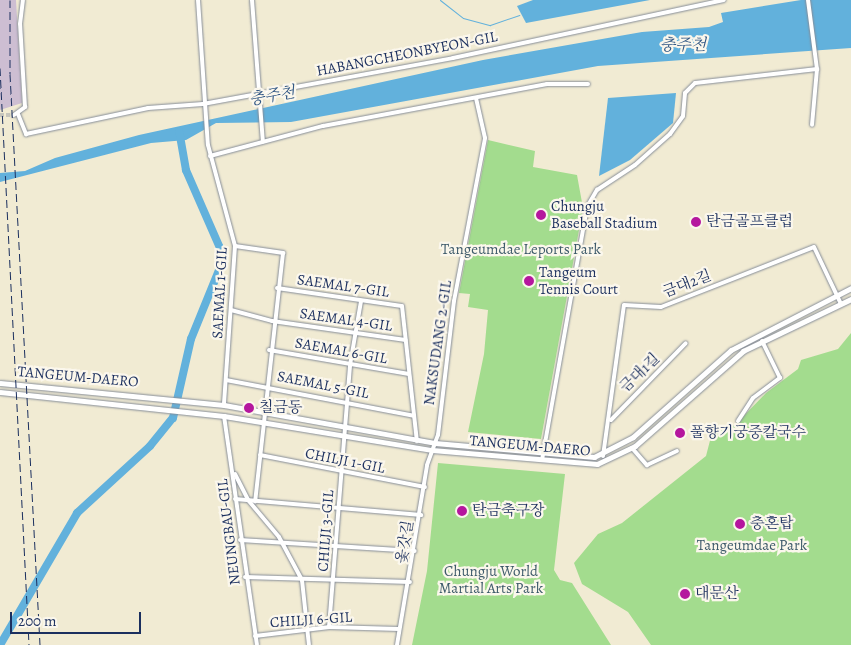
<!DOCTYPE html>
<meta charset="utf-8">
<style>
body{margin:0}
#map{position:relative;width:851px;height:645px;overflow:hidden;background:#f1ebd3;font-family:Alegreya,"Noto Serif KR",serif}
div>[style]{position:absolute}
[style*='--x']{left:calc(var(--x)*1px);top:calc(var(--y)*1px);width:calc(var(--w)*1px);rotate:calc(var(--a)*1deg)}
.industrial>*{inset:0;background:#cdbed2}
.green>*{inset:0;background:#a3dc8e}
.water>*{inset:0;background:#62b1dc}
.stream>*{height:1px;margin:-0.5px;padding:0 0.5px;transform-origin:0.5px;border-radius:0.5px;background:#62b1dc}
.river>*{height:8px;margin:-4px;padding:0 4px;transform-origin:4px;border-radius:4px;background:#62b1dc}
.minor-tunnel>*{height:4px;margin-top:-2px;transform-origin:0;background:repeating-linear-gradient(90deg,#c6c5bc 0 4px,transparent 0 6px)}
.roads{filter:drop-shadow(0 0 1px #868d98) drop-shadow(0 0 1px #868d98)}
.minor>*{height:4px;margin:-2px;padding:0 2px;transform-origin:2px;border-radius:2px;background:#fff}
.secondary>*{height:5px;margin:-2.5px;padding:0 2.5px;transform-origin:2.5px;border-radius:2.5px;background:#fff}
.rail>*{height:1px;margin-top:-0.5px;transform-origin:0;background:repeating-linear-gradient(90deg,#1b2f5e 0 8px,transparent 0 12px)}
.dots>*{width:14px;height:14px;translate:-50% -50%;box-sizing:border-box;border:2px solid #fbf7ec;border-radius:50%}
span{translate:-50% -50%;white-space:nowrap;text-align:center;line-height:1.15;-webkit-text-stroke:4.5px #fbf7ec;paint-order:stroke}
.street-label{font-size:15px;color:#1b2f5e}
.poi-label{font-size:15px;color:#1b2f5e}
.left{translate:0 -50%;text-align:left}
.park-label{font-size:15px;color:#3d5a6a}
.water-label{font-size:16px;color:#305684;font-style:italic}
.scale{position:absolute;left:10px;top:612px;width:131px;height:22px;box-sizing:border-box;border:2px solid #1b2f5e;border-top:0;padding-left:6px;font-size:15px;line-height:18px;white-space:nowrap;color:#1b2f5e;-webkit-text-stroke:4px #fbf7ec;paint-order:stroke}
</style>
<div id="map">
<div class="industrial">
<div style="clip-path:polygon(0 0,16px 0,22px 103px,0 110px)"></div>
</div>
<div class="green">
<div style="clip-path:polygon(488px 140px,535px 151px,533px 167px,577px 175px,583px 208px,541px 439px,468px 432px,484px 354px,488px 310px,468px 307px,470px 294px,459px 293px)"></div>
<div style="clip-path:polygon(851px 333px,851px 645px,651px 645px,628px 612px,582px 584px,574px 563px,598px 534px,622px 523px,706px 456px,713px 429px,735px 425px,766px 393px,798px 369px,801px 360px,838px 349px)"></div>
<div style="clip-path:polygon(438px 463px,565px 474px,554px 570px,560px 580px,572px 583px,611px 645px,412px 645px,427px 571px)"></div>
</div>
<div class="water">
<div style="clip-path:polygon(533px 0,650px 0,526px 23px,517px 6px)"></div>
<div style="clip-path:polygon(801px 0,851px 0,851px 48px,598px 66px,291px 122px,216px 123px,186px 140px,151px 143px,0 182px,0 173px,25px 171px,55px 158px,139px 135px,483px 60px,642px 32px,709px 27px,723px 22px,721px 13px)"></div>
<div style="clip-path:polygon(676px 93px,673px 123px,630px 160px,599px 176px,608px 98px)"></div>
</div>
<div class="stream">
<div style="--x:440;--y:0;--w:29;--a:38"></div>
<div style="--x:463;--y:18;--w:28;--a:15"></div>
<div style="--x:490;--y:25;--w:31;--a:-19"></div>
</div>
<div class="river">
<div style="--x:0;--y:645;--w:153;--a:-59.7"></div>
<div style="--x:77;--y:513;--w:99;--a:-42.5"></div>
<div style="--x:150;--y:446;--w:36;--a:-51"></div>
<div style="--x:173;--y:418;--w:81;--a:-77.2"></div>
<div style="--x:191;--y:339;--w:74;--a:-67.9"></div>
<div style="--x:219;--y:270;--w:22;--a:-87"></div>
<div style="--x:220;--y:248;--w:85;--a:-113.6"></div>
<div style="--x:186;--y:170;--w:39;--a:-100"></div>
</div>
<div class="minor-tunnel">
<div style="--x:0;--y:115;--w:14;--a:0"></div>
</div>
<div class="roads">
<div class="minor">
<div style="--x:198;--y:0;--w:145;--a:86.1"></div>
<div style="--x:208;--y:145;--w:105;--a:75"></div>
<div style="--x:235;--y:246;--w:159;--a:94"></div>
<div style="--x:252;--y:0;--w:142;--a:85.6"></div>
<div style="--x:808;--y:0;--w:70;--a:82.6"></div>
<div style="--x:817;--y:69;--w:56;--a:95.1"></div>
<div style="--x:18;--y:114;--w:22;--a:68"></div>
<div style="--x:26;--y:134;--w:125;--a:-12"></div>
<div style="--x:148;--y:108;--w:55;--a:-4.2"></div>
<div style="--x:203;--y:104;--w:254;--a:-10.4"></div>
<div style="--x:453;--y:58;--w:277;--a:-12.1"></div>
<div style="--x:14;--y:115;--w:14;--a:-36"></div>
<div style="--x:25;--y:107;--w:83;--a:-93.4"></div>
<div style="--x:20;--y:24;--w:24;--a:-83"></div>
<div style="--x:210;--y:156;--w:117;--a:-14.9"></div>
<div style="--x:323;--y:126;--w:228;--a:-10.6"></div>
<div style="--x:547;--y:84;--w:41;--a:0"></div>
<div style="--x:235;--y:246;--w:49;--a:8.3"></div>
<div style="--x:283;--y:253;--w:250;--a:96.4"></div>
<div style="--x:277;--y:288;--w:126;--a:8.2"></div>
<div style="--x:402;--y:306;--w:136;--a:83.7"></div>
<div style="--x:231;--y:310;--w:42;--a:15"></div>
<div style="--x:272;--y:321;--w:135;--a:8.1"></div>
<div style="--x:269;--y:350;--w:142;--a:9.7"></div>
<div style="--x:226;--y:380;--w:191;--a:10.8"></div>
<div style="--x:224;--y:416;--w:231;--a:81.8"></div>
<div style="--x:611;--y:420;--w:107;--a:-45.8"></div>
<div style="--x:738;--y:421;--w:27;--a:-57"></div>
<div style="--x:753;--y:398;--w:34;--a:-37"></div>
<div style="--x:780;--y:378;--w:41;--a:-115.9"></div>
<div style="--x:632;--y:448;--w:23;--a:49"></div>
<div style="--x:647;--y:465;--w:33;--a:-25"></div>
<div style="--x:260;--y:455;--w:168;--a:11"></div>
<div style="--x:603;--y:456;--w:152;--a:-82.1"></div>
<div style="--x:624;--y:305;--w:37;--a:3"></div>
<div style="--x:661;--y:307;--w:164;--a:-21.4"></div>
<div style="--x:814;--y:247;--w:63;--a:64.7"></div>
<div style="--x:542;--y:460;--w:257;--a:-79.9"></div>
<div style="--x:587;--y:207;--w:20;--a:-60"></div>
<div style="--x:597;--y:190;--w:45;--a:-33.3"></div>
<div style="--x:635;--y:165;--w:47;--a:-41.5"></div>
<div style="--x:670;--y:134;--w:22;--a:-54"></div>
<div style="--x:683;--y:116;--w:23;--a:-85"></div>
<div style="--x:685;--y:93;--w:14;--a:-45"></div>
<div style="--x:695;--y:83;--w:123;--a:-6.5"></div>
<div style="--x:235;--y:474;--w:29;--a:63"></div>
<div style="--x:248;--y:500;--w:48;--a:50"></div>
<div style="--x:279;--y:537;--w:49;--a:61.9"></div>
<div style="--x:302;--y:580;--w:65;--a:83.9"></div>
<div style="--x:235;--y:499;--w:187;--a:4.9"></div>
<div style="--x:240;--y:540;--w:175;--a:3.6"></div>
<div style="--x:245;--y:577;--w:165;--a:1.7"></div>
<div style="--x:329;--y:627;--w:263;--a:-85.4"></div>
<div style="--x:350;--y:365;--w:65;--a:-80.2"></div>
<div style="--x:255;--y:636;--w:75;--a:-6.9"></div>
<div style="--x:329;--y:627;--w:70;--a:1.6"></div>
<div style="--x:397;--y:645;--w:182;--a:-80.5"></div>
<div style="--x:427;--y:465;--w:32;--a:-70"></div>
<div style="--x:438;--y:435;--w:135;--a:-83.2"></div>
<div style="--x:454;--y:301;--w:166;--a:-79.2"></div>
<div style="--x:485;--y:138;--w:41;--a:-102.7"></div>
</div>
<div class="secondary">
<div style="--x:0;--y:383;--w:225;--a:5.6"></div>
<div style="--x:224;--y:405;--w:214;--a:10.2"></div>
<div style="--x:435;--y:443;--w:160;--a:5"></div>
<div style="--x:594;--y:457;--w:44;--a:-27.1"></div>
<div style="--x:633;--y:437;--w:131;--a:-41.6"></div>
<div style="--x:731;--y:350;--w:135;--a:-27.3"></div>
<div style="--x:0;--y:392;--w:225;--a:6.1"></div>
<div style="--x:224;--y:416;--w:211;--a:9.3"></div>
<div style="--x:432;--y:450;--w:166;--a:4.8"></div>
<div style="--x:597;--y:464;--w:42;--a:-25.3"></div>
<div style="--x:635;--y:446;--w:144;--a:-41.3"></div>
<div style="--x:743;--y:351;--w:120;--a:-25.7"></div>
</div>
</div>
<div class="rail">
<div style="--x:10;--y:0;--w:74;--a:90"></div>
<div style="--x:10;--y:74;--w:572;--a:86.99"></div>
<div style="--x:0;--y:68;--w:578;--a:87.12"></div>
</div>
<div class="dots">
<div style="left:541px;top:215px;background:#b5179e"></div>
<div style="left:696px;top:222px;background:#b5179e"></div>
<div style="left:529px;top:281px;background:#b5179e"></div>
<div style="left:249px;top:408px;background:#b5179e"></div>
<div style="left:680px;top:433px;background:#b5179e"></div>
<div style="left:462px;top:511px;background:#b5179e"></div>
<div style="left:740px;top:524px;background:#b5179e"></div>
<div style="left:685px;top:594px;background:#b5179e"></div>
</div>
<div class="street-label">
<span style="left:407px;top:54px;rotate:-11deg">HABANGCHEONBYEON-GIL</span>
<span style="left:687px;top:284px;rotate:-21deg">금대2길</span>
<span style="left:343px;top:286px;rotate:8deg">SAEMAL 7-GIL</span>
<span style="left:220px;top:293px;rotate:-87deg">SAEMAL 1-GIL</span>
<span style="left:346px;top:320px;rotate:8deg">SAEMAL 4-GIL</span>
<span style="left:438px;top:343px;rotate:-82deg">NAKSUDANG 2-GIL</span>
<span style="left:341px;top:351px;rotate:10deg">SAEMAL 6-GIL</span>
<span style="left:640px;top:373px;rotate:-44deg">금대1길</span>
<span style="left:78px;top:377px;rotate:5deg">TANGEUM-DAERO</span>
<span style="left:323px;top:385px;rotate:11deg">SAEMAL 5-GIL</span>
<span style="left:530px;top:446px;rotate:5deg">TANGEUM-DAERO</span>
<span style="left:345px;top:461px;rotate:11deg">CHILJI 1-GIL</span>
<span style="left:326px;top:531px;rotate:-86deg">CHILJI 3-GIL</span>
<span style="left:229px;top:532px;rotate:-97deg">NEUNGBAU-GIL</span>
<span style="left:405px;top:542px;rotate:-81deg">옻갓길</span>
<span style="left:311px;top:620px;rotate:-4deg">CHILJI 6-GIL</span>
</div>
<div class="poi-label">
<span class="left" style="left:551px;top:215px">Chungju<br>Baseball Stadium</span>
<span class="left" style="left:706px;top:222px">탄금골프클럽</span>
<span class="left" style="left:539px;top:281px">Tangeum<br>Tennis Court</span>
<span class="left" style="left:259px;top:408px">칠금동</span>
<span class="left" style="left:690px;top:433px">풀향기궁중칼국수</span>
<span class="left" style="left:472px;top:511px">탄금축구장</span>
<span class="left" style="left:750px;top:524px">충혼탑</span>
<span class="left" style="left:695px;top:594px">대문산</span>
</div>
<div class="park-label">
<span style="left:521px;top:250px">Tangeumdae Leports Park</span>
<span style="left:752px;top:546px">Tangeumdae Park</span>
<span style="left:491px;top:580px">Chungju World<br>Martial Arts Park</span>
</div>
<div class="water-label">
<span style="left:683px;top:45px">충주천</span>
<span style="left:272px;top:96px;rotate:-10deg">충주천</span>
</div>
<div class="scale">200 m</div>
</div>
